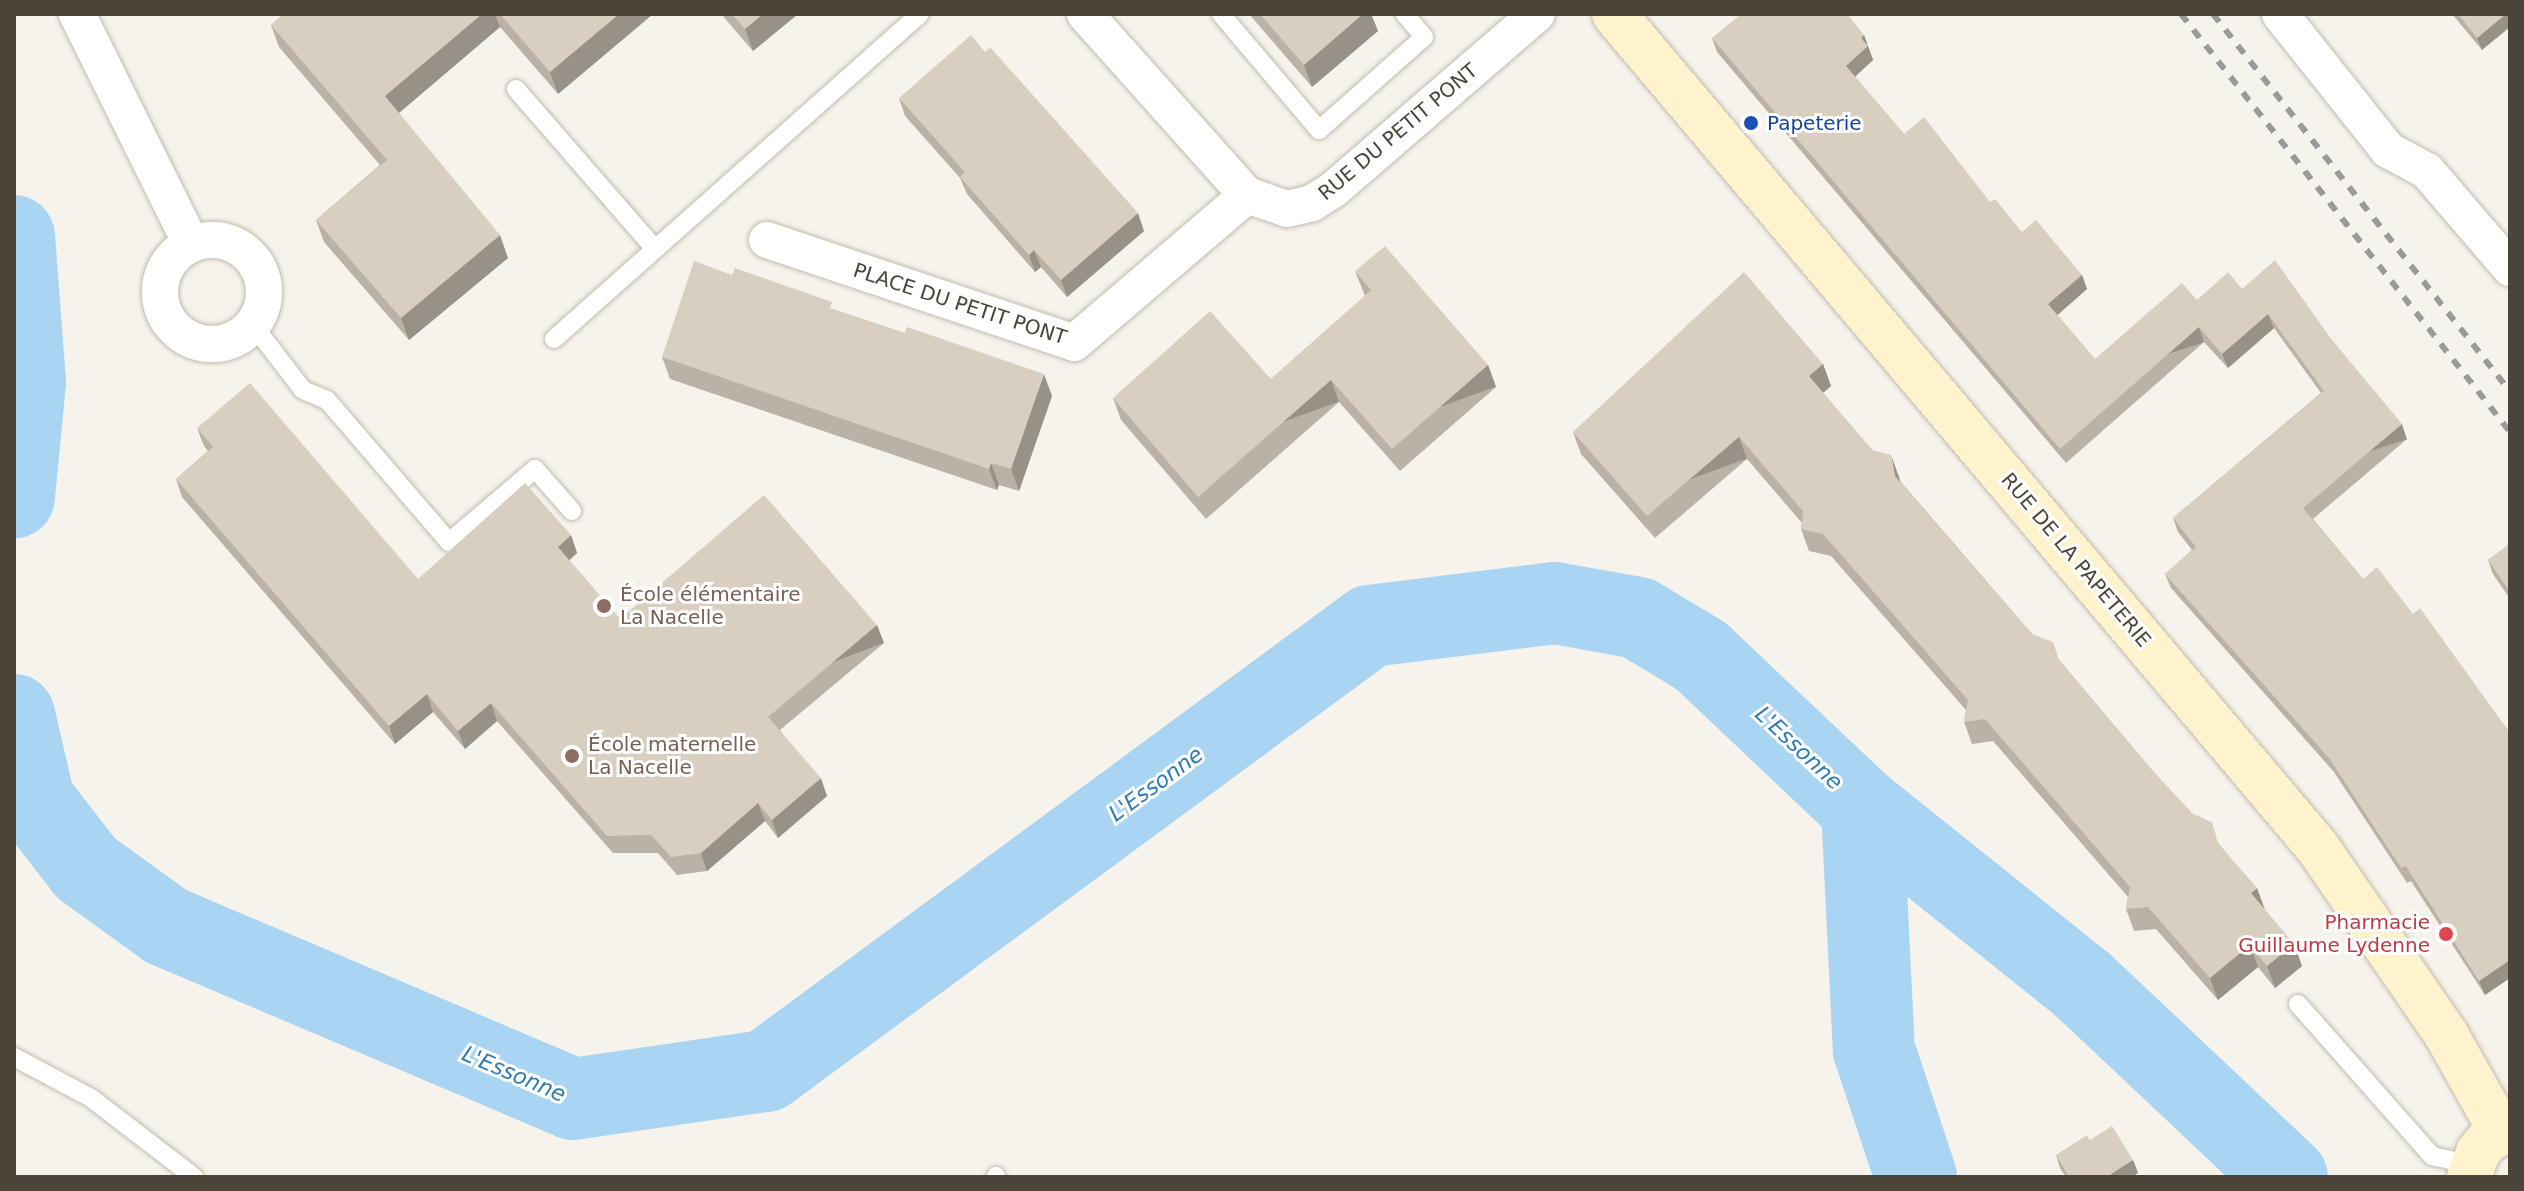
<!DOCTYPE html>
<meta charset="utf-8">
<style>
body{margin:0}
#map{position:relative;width:2524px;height:1191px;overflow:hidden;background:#f6f3ec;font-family:"DejaVu Sans",sans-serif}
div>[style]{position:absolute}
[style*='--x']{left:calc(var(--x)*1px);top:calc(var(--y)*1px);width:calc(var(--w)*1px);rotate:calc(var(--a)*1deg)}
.river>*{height:82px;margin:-41px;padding:0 41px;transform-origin:41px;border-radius:41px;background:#a9d4f2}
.roads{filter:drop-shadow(0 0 2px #c2bbae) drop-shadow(0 0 2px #c2bbae)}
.lane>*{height:18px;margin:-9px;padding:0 9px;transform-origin:9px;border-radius:9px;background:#fff}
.street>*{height:36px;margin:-18px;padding:0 18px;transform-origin:18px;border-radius:18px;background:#fff}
.street>.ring{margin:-18px;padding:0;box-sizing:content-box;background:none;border:36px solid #fff;border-radius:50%}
.secondary>*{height:44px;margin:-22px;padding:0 22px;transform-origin:22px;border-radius:22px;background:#fff3cd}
.rail>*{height:6px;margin-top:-3px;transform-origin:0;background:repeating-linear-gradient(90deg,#9a9a9a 0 10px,transparent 0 20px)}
.wall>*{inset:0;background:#bab2a6}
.shaded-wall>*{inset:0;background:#979187;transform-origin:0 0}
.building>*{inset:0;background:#d8cfc1}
.dots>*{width:22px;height:22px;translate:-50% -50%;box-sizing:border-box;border:4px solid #fff;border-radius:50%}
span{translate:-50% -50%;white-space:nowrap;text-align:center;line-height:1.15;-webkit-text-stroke:6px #fff;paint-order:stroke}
.transit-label{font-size:20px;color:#164399}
.left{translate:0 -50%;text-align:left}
.street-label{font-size:20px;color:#4b4439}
.education-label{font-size:20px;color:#785e54}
.health-label{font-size:20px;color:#be3a42}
.right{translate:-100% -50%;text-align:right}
.water-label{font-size:22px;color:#2e7ab2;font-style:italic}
.frame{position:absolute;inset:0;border:16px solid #4b4439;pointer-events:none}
</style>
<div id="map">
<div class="river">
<div style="--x:14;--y:236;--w:146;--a:85.7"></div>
<div style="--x:25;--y:382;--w:116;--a:95.5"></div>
<div style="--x:14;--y:715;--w:88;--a:76.9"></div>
<div style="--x:34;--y:801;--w:85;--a:52.2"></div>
<div style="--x:86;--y:868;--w:99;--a:35.9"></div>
<div style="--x:166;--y:926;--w:442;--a:23"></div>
<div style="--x:573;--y:1099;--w:195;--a:-8.3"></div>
<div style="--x:766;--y:1071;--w:750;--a:-36.38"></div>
<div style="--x:1370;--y:626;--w:186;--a:-7.1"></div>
<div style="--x:1555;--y:603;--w:84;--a:10.2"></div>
<div style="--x:1638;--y:618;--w:74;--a:31.1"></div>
<div style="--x:1701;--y:656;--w:221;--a:43.4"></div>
<div style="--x:1862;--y:808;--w:285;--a:38.7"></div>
<div style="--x:2084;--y:986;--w:279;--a:43.3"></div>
<div style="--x:1862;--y:808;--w:242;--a:87.2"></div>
<div style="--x:1874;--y:1050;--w:134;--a:71.7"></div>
</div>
<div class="roads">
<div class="lane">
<div style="--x:1221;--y:14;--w:152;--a:49.8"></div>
<div style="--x:1319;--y:130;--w:140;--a:-41.5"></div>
<div style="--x:1424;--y:37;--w:30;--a:-130"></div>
<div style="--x:516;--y:89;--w:212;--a:49"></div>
<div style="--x:253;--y:325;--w:82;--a:52.4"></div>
<div style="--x:303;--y:390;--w:26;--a:23"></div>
<div style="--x:327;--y:400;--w:187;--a:49.3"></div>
<div style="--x:449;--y:542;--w:113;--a:-40.3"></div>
<div style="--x:535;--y:469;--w:56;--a:48.6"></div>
<div style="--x:554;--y:339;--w:489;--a:-41.6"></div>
<div style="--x:2298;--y:1004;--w:203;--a:48.6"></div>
<div style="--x:2432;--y:1156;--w:41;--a:12.7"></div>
<div style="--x:14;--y:1057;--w:87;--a:28"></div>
<div style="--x:91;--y:1098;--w:130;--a:37.5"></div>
<div style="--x:996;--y:1176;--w:1;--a:90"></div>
</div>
<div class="street">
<div style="--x:77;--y:14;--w:257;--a:63.6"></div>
<div style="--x:1085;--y:14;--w:243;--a:48.2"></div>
<div style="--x:1247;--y:195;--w:42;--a:19.3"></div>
<div style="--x:1287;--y:209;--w:26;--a:-13"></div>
<div style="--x:1312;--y:203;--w:26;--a:-32"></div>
<div style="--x:1334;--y:189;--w:268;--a:-40.8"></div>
<div style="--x:2280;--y:14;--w:174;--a:51.5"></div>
<div style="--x:2388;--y:150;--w:44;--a:28.3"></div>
<div style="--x:2427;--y:171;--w:128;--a:49.4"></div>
<div style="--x:767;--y:240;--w:324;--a:18.5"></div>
<div style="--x:1074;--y:343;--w:228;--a:-40.5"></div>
<div class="ring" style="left:160px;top:240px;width:68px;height:68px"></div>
</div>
<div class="secondary">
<div style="--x:1614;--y:14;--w:1091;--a:49.83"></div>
<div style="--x:2318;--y:848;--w:228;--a:55.5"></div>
<div style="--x:2447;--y:1036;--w:110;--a:60.6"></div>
<div style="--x:2469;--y:1177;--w:27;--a:-70"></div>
<div style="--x:2478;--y:1152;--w:16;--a:-50"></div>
<div style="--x:2488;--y:1140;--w:25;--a:-27"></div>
</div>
</div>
<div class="rail">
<div style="--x:2181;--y:14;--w:532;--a:51.79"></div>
<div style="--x:2213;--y:14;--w:481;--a:51.8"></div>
</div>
<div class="wall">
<div style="clip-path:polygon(284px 14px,653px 14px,558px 94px,500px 27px,399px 113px,508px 258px,409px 340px,324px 242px,316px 220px,380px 165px,279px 47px,271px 25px)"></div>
<div style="clip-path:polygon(721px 14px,798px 14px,753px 51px)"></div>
<div style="clip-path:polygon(1249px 14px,1371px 14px,1378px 31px,1312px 87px)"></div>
<div style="clip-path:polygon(2452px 14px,2510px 14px,2482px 50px)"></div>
<div style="clip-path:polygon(1864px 35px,1873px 60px,1855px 77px,1904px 134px,1990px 202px,2022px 232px,2082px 275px,2087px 289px,2057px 315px,2095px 359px,2197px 300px,2242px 289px,2332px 340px,2407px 439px,2313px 519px,2363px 579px,2413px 614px,2510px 733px,2510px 978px,2485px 995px,2411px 881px,2407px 883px,2334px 772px,2171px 588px,2165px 574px,2192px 550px,2178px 532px,2173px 518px,2321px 393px,2274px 328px,2228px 368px,2204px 342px,2066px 463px,1717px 52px,1712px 38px)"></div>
<div style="clip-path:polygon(899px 98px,1144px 231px,1067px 297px,1041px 267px,1035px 272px,967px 194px,960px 178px,905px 116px)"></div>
<div style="clip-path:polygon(1355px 271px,1488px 365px,1496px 387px,1400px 471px,1339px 402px,1206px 519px,1121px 420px,1113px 398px,1271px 379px,1365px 296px)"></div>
<div style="clip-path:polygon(835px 310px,1052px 396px,1019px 491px,999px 485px,997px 490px,670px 379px,662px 357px)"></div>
<div style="clip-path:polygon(1823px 364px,1831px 386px,1823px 393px,1872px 450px,1899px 477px,1900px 481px,2032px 634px,2060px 661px,2151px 769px,2220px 845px,2264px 909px,2294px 944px,2302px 966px,2275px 988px,2258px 967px,2218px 1000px,2156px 929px,2134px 931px,2126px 909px,2128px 897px,1993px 741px,1972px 744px,1964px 722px,1966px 710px,1831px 556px,1809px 551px,1801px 529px,1802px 523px,1747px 459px,1655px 538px,1581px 454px,1573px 432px)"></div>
<div style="clip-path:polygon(197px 428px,418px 579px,571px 535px,577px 553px,569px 560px,620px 619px,877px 625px,884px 643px,780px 730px,827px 796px,778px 838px,765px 821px,707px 871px,677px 875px,658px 853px,613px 853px,497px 721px,465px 749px,433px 712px,395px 744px,182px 497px,176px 479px,208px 451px,204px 446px)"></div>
<div style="clip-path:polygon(2510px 544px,2510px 599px,2493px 574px,2488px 560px)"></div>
<div style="clip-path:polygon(2090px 1140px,2133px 1160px,2138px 1173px,2131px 1177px,2066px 1177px,2060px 1168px,2056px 1155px)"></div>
</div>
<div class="shaded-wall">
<div style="clip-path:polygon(482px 14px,495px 14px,500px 27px,393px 118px,385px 96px)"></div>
<div style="clip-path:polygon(619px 14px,653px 14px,558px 94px,550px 72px)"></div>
<div style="clip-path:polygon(763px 14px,798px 14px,753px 51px,745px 29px)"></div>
<div style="clip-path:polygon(1363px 14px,1371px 14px,1378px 31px,1312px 87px,1304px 65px)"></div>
<div style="clip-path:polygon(2506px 14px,2510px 14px,2510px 27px,2482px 50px,2477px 38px)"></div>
<div style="clip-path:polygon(1864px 35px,1873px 60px,1851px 80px,1846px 66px,1861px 38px)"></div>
<div style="clip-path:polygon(1138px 213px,1144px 231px,1067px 297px,1061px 280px)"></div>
<div style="clip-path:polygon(500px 235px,508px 258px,409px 340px,401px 318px)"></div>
<div style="clip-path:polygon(1034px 250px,1041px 267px,1035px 272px,1029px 255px)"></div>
<div style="clip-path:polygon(2082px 275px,2087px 289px,2053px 319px,2048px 304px)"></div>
<div style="clip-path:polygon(2268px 314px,2274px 328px,2228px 368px,2222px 354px)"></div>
<div style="left:2199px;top:327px;width:16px;height:185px;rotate:72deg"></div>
<div style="clip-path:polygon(1823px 364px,1831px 386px,1817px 398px,1809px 376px)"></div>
<div style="left:1488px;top:365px;width:23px;height:128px;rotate:70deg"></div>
<div style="clip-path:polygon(1044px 374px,1052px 396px,1019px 491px,1011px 469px)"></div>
<div style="left:1331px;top:380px;width:23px;height:177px;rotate:70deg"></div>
<div style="left:2402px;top:424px;width:16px;height:130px;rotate:72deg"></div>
<div style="left:1739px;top:437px;width:23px;height:121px;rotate:70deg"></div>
<div style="clip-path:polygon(1891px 455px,1899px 477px,1903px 498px,1895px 476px)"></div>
<div style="clip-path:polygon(991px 463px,999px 485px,997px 490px,989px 469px)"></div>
<div style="clip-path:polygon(571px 535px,577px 553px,564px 565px,558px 547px)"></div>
<div style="left:877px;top:625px;width:19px;height:143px;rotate:69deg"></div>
<div style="clip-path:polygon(427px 694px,433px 712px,395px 744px,389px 726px)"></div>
<div style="clip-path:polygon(491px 703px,497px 721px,465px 749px,458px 731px)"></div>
<div style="clip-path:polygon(821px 778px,827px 796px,778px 838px,772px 820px)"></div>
<div style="clip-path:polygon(758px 803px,765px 821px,707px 871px,701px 853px)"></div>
<div style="clip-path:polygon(2257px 888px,2265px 910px,2251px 893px)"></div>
<div style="clip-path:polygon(2294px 944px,2302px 966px,2275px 988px,2267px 966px)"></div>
<div style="clip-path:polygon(2250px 945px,2258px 967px,2218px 1000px,2210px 978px)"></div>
<div style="clip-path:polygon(2510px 960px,2510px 978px,2485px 995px,2479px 981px)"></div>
<div style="clip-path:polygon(2133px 1160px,2138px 1173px,2131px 1177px,2111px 1177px,2111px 1174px)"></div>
</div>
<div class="building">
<div style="clip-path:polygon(284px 14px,482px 14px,385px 96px,500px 235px,401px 318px,316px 220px,387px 160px,271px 25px)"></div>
<div style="clip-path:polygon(500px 14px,619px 14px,550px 72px)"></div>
<div style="clip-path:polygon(732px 14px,763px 14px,745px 29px)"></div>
<div style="clip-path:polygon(1260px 14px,1363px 14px,1304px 65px)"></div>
<div style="clip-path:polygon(1741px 14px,1847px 14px,1864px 35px,1861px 38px,1868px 46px,1846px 66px,1904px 134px,1924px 117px,1990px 202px,1995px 199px,2022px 232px,2036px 220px,2082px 275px,2048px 304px,2095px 359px,2182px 283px,2197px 300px,2228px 272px,2242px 289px,2275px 260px,2332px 340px,2402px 424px,2303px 508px,2363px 579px,2377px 567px,2413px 614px,2420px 608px,2510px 733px,2510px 960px,2479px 981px,2406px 866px,2401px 868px,2329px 758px,2165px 574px,2196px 547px,2173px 518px,2324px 391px,2268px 314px,2222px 354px,2199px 327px,2060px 449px,1712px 38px)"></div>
<div style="clip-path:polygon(2458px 14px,2506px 14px,2477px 38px)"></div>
<div style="clip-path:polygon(971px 35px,985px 52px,990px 47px,1138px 213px,1061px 280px,1034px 250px,1029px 255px,960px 177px,965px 172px,899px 98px)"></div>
<div style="clip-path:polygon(1385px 246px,1488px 365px,1392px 449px,1331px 380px,1198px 497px,1113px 398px,1210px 311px,1271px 379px,1371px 290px,1355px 271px)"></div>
<div style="clip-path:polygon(694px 261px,732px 275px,735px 268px,832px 302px,830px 308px,905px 333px,907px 327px,1044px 374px,1011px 469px,991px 463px,989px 469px,662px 357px)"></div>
<div style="clip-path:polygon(1744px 272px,1823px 364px,1809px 376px,1872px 450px,1891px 455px,1895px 476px,2032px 634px,2053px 642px,2059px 660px,2151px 769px,2193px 814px,2212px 822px,2218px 843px,2257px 888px,2251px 893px,2294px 944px,2267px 966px,2250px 945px,2210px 978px,2148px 907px,2126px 909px,2130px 887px,1985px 719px,1964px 722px,1968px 700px,1823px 534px,1801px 529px,1803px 511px,1739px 437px,1647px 516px,1573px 432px)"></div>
<div style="clip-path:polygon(250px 383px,418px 579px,525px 483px,571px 535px,558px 547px,620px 619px,764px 495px,877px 625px,768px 717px,821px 778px,772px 820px,758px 803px,701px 853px,671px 857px,651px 835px,607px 836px,491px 703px,458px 731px,427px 694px,389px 726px,176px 479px,213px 447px,197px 428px)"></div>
<div style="clip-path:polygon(2510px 544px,2510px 592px,2488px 560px)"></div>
<div style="clip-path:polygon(2112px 1126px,2133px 1160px,2111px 1174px,2112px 1177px,2069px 1177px,2056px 1155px,2087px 1135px,2090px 1140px)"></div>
</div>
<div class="dots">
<div style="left:1751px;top:123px;background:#1a4fb4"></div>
<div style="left:604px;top:606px;background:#8d6e63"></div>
<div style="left:572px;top:756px;background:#8d6e63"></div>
<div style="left:2446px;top:934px;background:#e0444e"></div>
</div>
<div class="transit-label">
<span class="left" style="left:1767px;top:123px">Papeterie</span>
</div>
<div class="street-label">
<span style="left:1398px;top:132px;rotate:-40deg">RUE DU PETIT PONT</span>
<span style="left:960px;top:304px;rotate:18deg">PLACE DU PETIT PONT</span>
<span style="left:2076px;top:560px;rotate:50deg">RUE DE LA PAPETERIE</span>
</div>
<div class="education-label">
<span class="left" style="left:620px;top:606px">École élémentaire<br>La Nacelle</span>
<span class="left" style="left:588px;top:756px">École maternelle<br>La Nacelle</span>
</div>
<div class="health-label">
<span class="right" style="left:2430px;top:934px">Pharmacie<br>Guillaume Lydenne</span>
</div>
<div class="water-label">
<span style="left:1799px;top:748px;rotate:43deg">L'Essonne</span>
<span style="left:1156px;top:784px;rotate:-36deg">L'Essonne</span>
<span style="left:514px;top:1074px;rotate:23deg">L'Essonne</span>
</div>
<div class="frame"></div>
</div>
